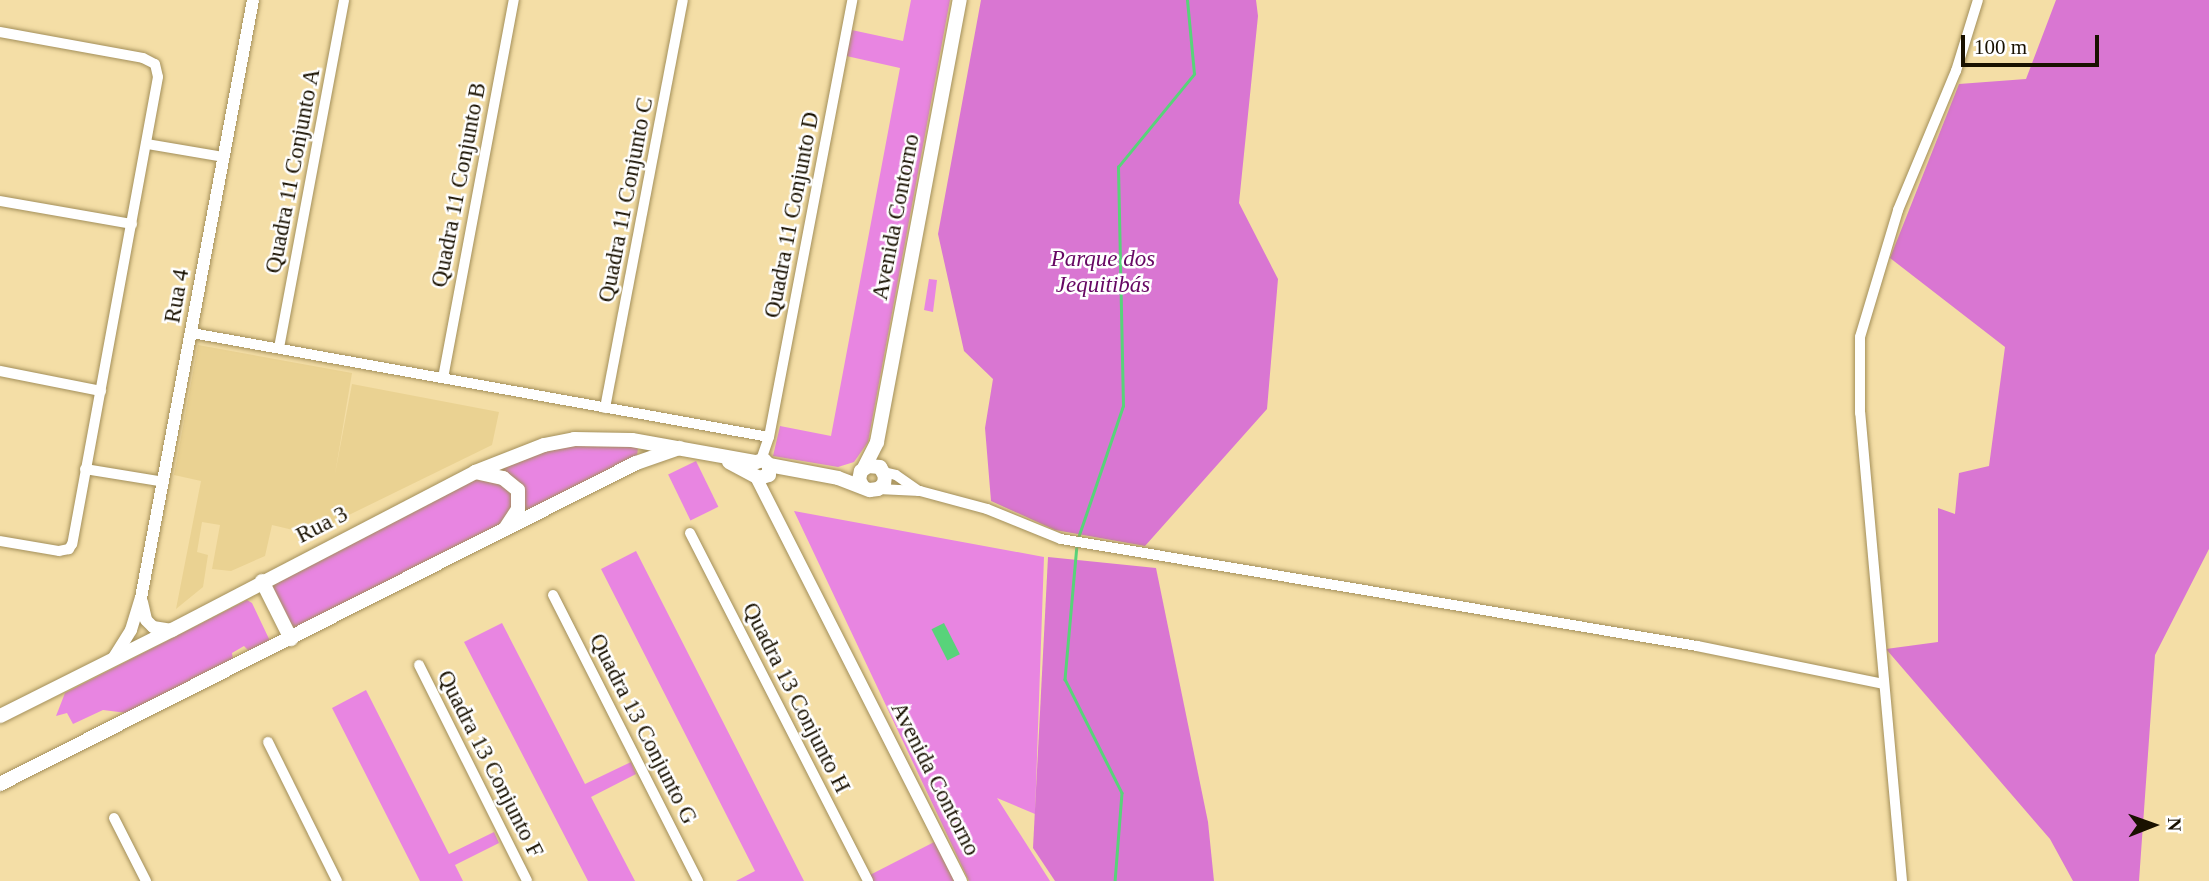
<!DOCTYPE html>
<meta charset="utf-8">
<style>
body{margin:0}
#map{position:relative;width:2209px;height:881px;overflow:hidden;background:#f4dea6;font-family:Georgia,serif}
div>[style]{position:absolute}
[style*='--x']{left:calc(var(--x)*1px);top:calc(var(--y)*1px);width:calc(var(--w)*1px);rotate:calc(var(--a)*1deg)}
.built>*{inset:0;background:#ead292}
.green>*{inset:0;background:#e885e1;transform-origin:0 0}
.forest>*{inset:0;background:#d976d2}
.water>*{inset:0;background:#58d37a;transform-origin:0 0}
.stream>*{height:2.5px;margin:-1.25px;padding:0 1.25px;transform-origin:1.25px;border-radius:1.25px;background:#58d37a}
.roads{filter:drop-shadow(0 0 2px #a38f5a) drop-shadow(0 0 2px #a38f5a)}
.minor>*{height:10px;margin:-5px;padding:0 5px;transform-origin:5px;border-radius:5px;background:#fff}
.tertiary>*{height:12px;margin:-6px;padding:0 6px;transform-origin:6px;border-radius:6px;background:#fff}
.secondary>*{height:14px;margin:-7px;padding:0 7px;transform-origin:7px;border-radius:7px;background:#fff}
span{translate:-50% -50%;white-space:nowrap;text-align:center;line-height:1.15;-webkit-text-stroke:5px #fff;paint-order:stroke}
.street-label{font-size:23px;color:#191100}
.park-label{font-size:23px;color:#660763;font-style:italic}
.north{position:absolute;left:2118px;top:790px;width:70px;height:70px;-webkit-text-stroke:5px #fff;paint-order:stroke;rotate:89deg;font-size:19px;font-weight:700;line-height:28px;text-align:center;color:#191100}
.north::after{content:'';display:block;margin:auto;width:24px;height:32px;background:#191100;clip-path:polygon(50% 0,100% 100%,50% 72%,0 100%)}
.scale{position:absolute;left:1961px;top:35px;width:138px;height:32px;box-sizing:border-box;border:4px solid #191100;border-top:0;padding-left:9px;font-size:21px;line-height:24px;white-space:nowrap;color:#191100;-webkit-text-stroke:5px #fff;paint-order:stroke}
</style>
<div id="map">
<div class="built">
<div style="clip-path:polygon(198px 345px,352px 373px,335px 474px,352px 384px,499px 412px,492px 445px,310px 534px,272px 525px,265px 556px,231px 571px,212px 569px,220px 525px,202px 522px,197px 552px,208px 555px,203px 587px,176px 609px,201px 481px,174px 475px)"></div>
</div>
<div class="green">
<div style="clip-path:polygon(911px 0,950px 0,868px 442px,854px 462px,838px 467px,773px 456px,780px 426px,831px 436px,900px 68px,842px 55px,847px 29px,903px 41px)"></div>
<div style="clip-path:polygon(929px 279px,937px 280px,933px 312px,924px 310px)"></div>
<div style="clip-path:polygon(603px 437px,638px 448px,636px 463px,291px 639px,262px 581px,512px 456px)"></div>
<div style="left:696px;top:461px;width:51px;height:31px;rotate:64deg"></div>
<div style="clip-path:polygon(794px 511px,1044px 557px,1035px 814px,997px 798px,1050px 881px,969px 881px)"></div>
<div style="clip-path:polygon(636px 551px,804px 881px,736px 881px,755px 871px,601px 569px)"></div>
<div style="clip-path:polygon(247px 600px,252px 603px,270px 641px,250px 652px,244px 646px,232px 653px,233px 659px,127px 713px,103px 710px,73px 724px,67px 713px,56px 716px,65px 693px)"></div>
<div style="clip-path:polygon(502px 623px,585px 784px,631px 762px,636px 774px,591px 797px,635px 881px,588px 881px,464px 642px)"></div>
<div style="clip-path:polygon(366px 690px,449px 854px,494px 832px,499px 843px,455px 865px,463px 881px,420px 881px,332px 708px)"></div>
<div style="clip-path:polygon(940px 839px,961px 881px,868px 881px,866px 877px)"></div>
</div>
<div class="forest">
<div style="clip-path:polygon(981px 0,1256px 0,1258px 16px,1239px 203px,1278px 279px,1267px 409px,1145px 546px,1055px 530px,991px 501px,985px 428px,993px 379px,964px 351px,938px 234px)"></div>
<div style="clip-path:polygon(2056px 0,2209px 0,2209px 549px,2155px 655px,2139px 881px,2073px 881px,2050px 839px,1886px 649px,1938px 642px,1938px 508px,1955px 514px,1959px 473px,1989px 466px,2005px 347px,1890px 258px,1959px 84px,2026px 79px)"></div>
<div style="clip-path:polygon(1048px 557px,1156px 568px,1208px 822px,1214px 881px,1055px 881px,1033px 848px)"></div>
</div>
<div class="water">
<div style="left:944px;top:623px;width:35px;height:14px;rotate:63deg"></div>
</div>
<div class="stream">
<div style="--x:1078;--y:538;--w:139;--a:-71.2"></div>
<div style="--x:1123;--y:406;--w:239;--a:-91.2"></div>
<div style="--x:1118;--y:167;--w:120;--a:-50.7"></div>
<div style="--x:1194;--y:74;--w:74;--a:-95.4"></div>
<div style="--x:1077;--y:545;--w:135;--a:95.1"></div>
<div style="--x:1065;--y:679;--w:127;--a:63.4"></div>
<div style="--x:1122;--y:793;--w:88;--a:94.5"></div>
</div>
<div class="roads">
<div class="minor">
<div style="--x:0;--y:32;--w:145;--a:10.3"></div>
<div style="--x:143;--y:58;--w:13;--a:27"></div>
<div style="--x:155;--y:64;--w:13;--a:77"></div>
<div style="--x:158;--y:77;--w:475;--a:100.4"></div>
<div style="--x:72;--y:544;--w:6;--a:121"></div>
<div style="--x:69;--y:549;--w:10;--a:169"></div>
<div style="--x:59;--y:551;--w:60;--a:-170.4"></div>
<div style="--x:147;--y:144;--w:78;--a:9.6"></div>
<div style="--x:0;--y:201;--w:134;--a:9.9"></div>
<div style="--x:192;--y:333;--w:586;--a:10.22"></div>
<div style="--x:279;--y:348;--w:354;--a:-79.4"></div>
<div style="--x:0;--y:371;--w:103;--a:11.2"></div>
<div style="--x:443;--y:378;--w:385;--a:-79.4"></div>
<div style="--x:605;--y:408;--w:415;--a:-79.2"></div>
<div style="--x:761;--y:460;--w:24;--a:-71"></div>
<div style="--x:769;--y:437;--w:445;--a:-79.2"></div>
<div style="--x:85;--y:469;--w:80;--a:9.3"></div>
<div style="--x:884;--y:472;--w:12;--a:14"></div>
<div style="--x:896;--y:475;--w:28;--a:35"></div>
<div style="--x:878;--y:489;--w:42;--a:2.7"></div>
<div style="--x:920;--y:491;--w:69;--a:15"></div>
<div style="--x:987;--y:509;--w:80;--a:22.1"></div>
<div style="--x:1061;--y:539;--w:645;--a:9.55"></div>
<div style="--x:1697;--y:646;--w:190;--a:11.5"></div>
<div style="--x:690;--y:533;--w:391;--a:62.9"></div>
<div style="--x:553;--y:595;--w:321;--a:63.1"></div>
<div style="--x:419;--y:665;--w:241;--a:63.4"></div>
<div style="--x:268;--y:742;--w:155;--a:63.6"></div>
<div style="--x:114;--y:818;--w:71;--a:63.1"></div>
<div style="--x:1902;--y:881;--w:470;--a:-95.1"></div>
<div style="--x:1860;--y:413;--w:76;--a:-90"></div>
<div style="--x:1860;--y:337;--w:133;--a:-73.3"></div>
<div style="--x:1898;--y:210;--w:151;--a:-67.4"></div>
<div style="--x:1956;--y:71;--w:74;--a:-72.8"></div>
</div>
<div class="tertiary">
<div style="--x:756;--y:477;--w:453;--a:63.1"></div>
<div style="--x:142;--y:602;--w:18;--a:77"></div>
<div style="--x:146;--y:620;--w:10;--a:45"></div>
<div style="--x:153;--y:627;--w:19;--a:9"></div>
<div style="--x:113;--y:659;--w:34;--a:-58"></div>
<div style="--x:131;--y:630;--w:34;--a:-73"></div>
<div style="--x:141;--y:598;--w:608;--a:-79.39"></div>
</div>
<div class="secondary">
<div style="--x:729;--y:462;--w:34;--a:28"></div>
<div style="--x:759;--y:478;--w:10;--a:-17"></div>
<div style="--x:769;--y:475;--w:10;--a:-90"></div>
<div style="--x:864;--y:468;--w:29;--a:-63"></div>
<div style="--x:877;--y:442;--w:450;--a:-79.4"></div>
<div style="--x:475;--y:472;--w:29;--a:12"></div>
<div style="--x:503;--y:478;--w:19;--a:39"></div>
<div style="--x:518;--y:490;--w:19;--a:90"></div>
<div style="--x:518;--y:509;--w:24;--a:123"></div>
<div style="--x:262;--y:581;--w:65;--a:63.4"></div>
<div style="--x:0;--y:716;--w:192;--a:-26.6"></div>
<div style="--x:172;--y:630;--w:342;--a:-27.5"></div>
<div style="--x:475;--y:472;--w:74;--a:-21.4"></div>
<div style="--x:544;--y:445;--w:31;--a:-11"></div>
<div style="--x:574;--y:439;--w:58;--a:1"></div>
<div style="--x:632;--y:440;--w:126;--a:10.1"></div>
<div style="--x:756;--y:462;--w:8;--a:-14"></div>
<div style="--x:764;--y:460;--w:7;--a:45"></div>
<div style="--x:769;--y:465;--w:70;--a:10.7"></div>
<div style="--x:838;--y:478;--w:34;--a:21"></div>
<div style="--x:870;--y:490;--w:8;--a:-7"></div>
<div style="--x:878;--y:489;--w:8;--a:-40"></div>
<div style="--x:884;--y:484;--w:8;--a:-83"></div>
<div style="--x:885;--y:476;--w:10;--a:-119"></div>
<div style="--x:880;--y:467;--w:12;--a:-175"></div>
<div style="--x:868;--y:466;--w:9;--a:144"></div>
<div style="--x:861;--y:471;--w:9;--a:103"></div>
<div style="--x:859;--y:480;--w:8;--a:60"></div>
<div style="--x:0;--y:784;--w:712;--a:-26.78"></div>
<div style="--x:636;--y:463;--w:46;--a:-19.2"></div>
</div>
</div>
<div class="street-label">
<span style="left:293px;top:171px;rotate:-79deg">Quadra 11 Conjunto A</span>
<span style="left:459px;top:185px;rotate:-79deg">Quadra 11 Conjunto B</span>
<span style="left:626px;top:200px;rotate:-79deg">Quadra 11 Conjunto C</span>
<span style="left:792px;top:215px;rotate:-79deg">Quadra 11 Conjunto D</span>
<span style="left:896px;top:217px;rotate:-79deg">Avenida Contorno</span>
<span style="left:177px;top:296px;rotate:-80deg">Rua 4</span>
<span style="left:322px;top:525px;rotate:-27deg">Rua 3</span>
<span style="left:796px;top:698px;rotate:63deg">Quadra 13 Conjunto H</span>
<span style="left:643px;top:729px;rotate:63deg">Quadra 13 Conjunto G</span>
<span style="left:490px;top:764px;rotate:63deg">Quadra 13 Conjunto F</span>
<span style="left:935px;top:779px;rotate:63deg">Avenida Contorno</span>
</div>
<div class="park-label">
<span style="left:1103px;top:272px">Parque dos<br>Jequitibás</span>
</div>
<div class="north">N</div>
<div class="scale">100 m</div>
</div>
